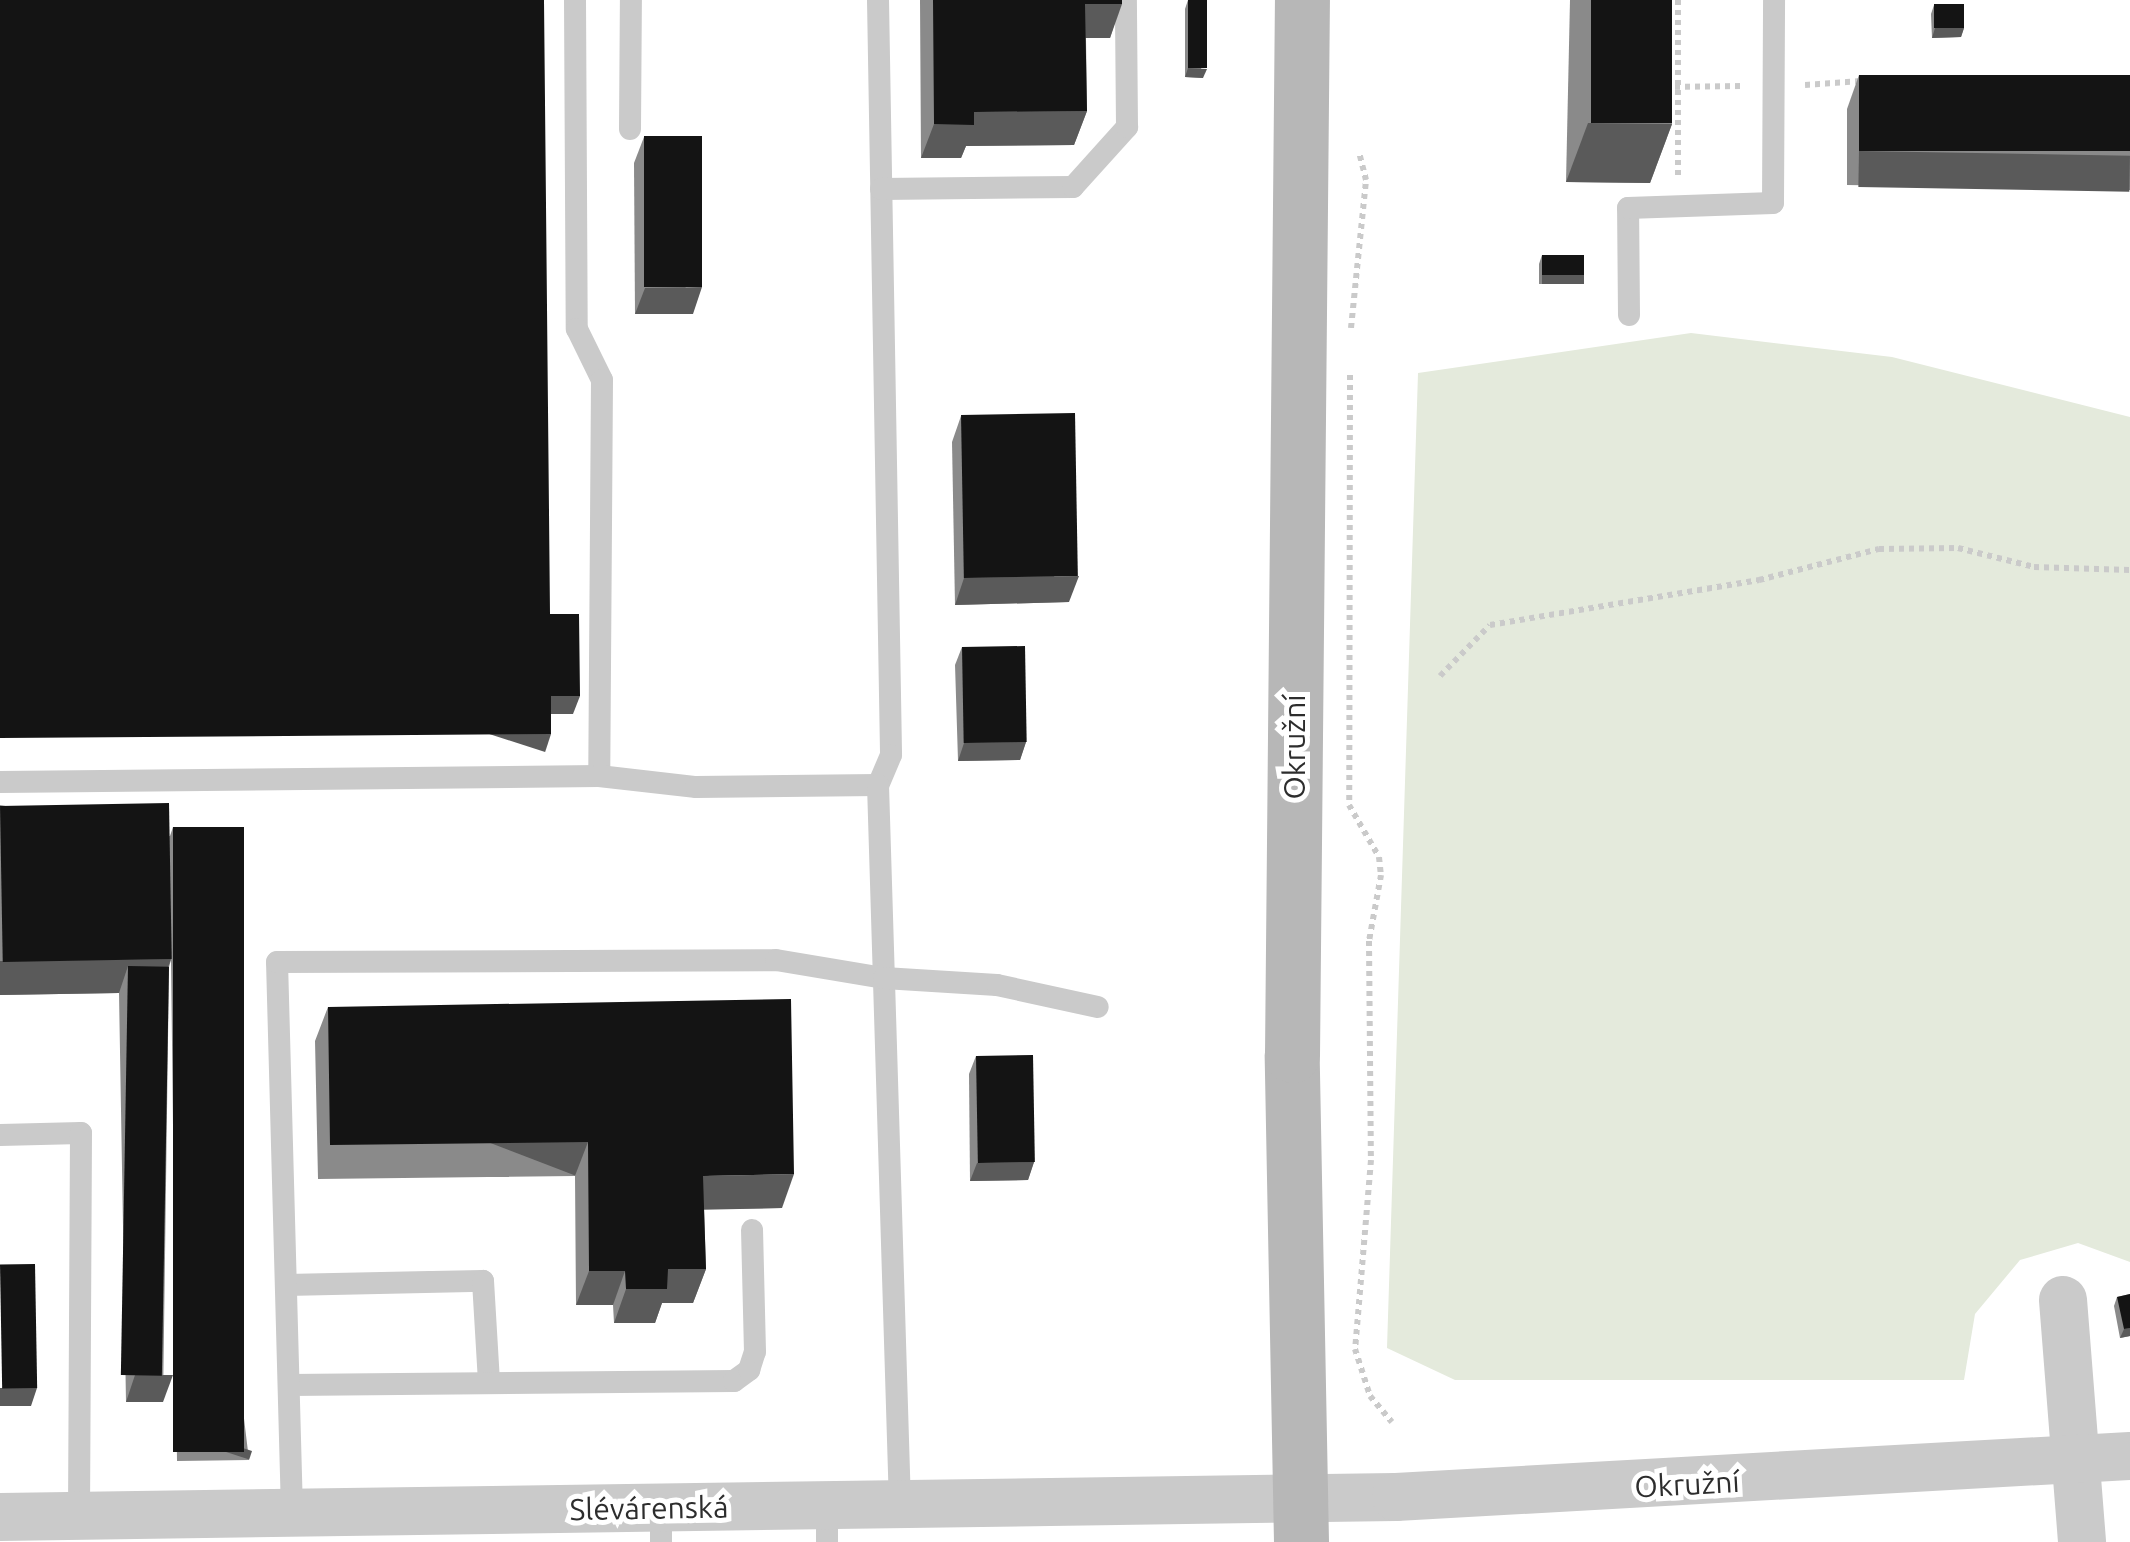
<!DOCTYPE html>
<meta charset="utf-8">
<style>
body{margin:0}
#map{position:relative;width:2130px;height:1542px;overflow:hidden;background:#fff;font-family:Ubuntu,sans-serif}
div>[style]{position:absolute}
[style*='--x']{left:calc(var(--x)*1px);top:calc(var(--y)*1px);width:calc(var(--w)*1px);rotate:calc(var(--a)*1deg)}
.green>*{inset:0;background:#e4eadc}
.path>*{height:6px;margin-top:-3px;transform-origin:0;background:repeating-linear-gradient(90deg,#cacaca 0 5px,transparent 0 10px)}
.lane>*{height:22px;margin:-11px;padding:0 11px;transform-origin:11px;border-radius:11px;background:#cacaca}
.street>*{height:48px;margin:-24px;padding:0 24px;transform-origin:24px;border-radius:24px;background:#cacaca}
.secondary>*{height:55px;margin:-27.5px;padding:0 27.5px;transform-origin:27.5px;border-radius:27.5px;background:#b7b7b7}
.wall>*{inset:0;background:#8a8a8a}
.shaded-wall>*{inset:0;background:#5a5a5a;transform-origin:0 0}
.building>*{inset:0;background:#141414;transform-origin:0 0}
span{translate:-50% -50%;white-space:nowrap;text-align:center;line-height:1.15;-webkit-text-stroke:10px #fff;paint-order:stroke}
.street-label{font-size:30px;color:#2d2d2d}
</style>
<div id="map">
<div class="green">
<div style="clip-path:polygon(1691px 333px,1892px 357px,2130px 417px,2130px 1262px,2078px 1243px,2020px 1260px,1975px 1314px,1964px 1380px,1455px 1380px,1387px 1348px,1418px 373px)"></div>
</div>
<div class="path">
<div style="--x:1678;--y:0;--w:175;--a:90"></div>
<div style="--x:1805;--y:85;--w:56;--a:-4.1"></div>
<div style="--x:1665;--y:87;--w:77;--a:-0.7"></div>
<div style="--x:1351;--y:328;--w:149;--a:-84.2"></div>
<div style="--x:1366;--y:180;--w:29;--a:-104"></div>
<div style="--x:1350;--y:375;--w:430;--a:90.1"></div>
<div style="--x:1349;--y:805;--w:60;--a:60"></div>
<div style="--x:1379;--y:857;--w:18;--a:84"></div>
<div style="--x:1381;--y:875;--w:67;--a:100.3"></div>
<div style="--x:1369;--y:941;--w:219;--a:89.5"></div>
<div style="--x:1371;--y:1160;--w:190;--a:94.8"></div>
<div style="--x:1355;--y:1349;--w:49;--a:72.3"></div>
<div style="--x:1370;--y:1396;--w:34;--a:50"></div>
<div style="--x:1440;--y:676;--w:71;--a:-45.6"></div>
<div style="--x:1490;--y:625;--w:273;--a:-9.5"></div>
<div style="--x:1759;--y:580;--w:124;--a:-14.5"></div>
<div style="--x:1879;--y:549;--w:79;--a:-0.7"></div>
<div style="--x:1958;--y:548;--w:78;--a:14"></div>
<div style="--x:2034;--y:567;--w:96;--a:1.8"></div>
</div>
<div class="lane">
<div style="--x:575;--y:0;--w:329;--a:89.7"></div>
<div style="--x:577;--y:329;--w:57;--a:63.9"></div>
<div style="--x:602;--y:380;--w:396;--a:90.4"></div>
<div style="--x:878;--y:0;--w:755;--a:89.01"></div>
<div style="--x:891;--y:755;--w:33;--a:113"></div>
<div style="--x:630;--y:129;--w:129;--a:-89.6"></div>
<div style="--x:881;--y:189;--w:192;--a:-0.6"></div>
<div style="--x:1073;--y:187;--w:81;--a:-48"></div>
<div style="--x:1127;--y:127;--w:127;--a:-90.5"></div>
<div style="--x:1629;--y:315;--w:107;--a:-90.5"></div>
<div style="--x:1628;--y:208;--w:145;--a:-2"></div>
<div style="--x:1773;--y:203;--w:203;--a:-89.7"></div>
<div style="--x:0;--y:782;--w:599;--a:-0.57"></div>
<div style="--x:599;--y:776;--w:98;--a:6.5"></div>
<div style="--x:696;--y:787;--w:182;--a:-0.6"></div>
<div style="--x:878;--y:785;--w:719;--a:88.25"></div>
<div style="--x:0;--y:1135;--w:81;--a:-1.4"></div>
<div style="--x:81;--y:1133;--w:383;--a:90.3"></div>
<div style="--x:286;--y:1285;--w:197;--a:-1.2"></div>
<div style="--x:483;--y:1281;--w:102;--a:86.6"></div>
<div style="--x:289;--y:1385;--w:445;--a:-0.5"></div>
<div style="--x:734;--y:1381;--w:19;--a:-36"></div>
<div style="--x:749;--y:1370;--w:19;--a:-72"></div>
<div style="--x:755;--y:1352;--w:122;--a:-91.4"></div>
<div style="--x:827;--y:1506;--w:36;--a:90"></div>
<div style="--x:661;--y:1508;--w:34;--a:90"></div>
<div style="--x:292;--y:1512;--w:550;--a:-91.56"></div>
<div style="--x:277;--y:962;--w:499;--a:-0.2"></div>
<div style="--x:776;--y:960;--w:109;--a:9.5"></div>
<div style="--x:884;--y:978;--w:113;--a:3.5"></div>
<div style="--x:997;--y:985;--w:103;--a:12.3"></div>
</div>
<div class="street">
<div style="--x:2063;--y:1300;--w:243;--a:85.5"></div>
<div style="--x:0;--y:1517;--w:1396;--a:-0.82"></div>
<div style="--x:1396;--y:1497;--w:735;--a:-3.2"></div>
</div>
<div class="secondary">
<div style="--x:1301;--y:1542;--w:487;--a:-91.1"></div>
<div style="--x:1292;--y:1055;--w:1055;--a:-89.46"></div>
</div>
<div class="wall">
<div style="clip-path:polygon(920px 0,1122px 0,1110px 38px,1086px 38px,1087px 111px,1074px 145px,966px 146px,961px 158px,921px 158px)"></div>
<div style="clip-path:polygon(1188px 0,1203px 78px,1185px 77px,1185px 9px)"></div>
<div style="clip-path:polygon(1570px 0,1672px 0,1672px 124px,1650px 183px,1566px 182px)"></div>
<div style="clip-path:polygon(1934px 5px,1964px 28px,1961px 37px,1932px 38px,1931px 14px)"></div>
<div style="clip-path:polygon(1859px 75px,2130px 77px,2130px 190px,1847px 185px,1847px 109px)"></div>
<div style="clip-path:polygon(644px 137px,693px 314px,635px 314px,634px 163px)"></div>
<div style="clip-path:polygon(1542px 255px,1584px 275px,1581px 284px,1539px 284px,1539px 264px)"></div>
<div style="clip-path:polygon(961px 416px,1069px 602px,955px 605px,952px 442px)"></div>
<div style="clip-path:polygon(962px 647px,1026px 742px,1020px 760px,958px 761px,955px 665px)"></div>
<div style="clip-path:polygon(0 805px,170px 836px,173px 827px,249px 1460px,177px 1461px,171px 960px,169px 967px,163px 1402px,126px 1402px,119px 993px,0 995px)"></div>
<div style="clip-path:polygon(328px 1007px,782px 1208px,704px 1209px,706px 1269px,693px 1303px,662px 1303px,655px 1323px,614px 1323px,613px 1305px,576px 1305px,575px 1176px,318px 1179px,315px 1041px)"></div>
<div style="clip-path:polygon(976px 1056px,1034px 1162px,1028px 1180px,970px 1181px,969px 1074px)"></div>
<div style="clip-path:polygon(2130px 1294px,2130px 1336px,2120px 1338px,2114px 1306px,2117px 1297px)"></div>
</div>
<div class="shaded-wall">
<div style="clip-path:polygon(1085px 4px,1122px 4px,1110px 38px,1073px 38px)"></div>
<div style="clip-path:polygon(1935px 28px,1964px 28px,1961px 37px,1932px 38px)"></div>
<div style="clip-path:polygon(1188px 68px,1207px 69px,1203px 78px,1185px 77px)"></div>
<div style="clip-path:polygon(1087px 111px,1074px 145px,966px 146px,961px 158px,921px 158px,934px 124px,974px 112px)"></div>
<div style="clip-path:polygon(1588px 123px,1672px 124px,1650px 183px,1566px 182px)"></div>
<div style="left:1859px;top:151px;width:271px;height:36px;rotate:1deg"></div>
<div style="left:1542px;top:275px;width:42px;height:9px"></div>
<div style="clip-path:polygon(702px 287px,693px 314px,635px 314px,645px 288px)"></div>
<div style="clip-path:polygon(1079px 576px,1069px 602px,955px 605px,964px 578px)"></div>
<div style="clip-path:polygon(551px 696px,580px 696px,573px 714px,545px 714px)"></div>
<div style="left:551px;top:734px;width:19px;height:551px;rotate:108deg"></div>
<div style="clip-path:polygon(1026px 742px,1020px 760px,958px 761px,964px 743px)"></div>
<div style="clip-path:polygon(171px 959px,159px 993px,128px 966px,119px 993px,0 995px,0 961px)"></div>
<div style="left:588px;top:1142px;width:36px;height:258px;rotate:111deg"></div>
<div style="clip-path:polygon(1034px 1162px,1028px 1180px,970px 1181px,977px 1163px)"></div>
<div style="clip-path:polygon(794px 1174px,782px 1208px,690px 1210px,703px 1176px)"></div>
<div style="clip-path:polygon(668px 1269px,706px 1269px,693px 1303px,662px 1303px,655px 1323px,614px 1323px,626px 1289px)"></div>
<div style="clip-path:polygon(589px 1271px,625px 1271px,613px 1305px,576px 1305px)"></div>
<div style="clip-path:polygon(2130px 1328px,2130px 1336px,2120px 1338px,2124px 1329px)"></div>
<div style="clip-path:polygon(135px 1375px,173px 1375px,163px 1402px,126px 1402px)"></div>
<div style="clip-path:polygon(0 1388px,37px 1388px,31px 1406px,0 1406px)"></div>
<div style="left:252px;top:1451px;width:9px;height:72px;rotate:108deg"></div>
</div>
<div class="building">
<div style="clip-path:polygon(0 0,544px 0,550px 614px,579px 614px,580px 696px,551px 696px,551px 734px,0 738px)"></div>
<div style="clip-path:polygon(933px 0,1122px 0,1122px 4px,1085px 4px,1087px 111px,974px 112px,974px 125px,934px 124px)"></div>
<div style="left:1188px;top:0;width:19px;height:68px"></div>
<div style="left:1591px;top:0;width:81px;height:123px"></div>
<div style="left:1964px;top:4px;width:24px;height:30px;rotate:90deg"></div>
<div style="left:1859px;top:75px;width:271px;height:76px"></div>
<div style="left:702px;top:136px;width:151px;height:58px;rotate:90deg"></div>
<div style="left:1542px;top:255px;width:42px;height:20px"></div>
<div style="left:1075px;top:413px;width:163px;height:114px;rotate:89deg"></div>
<div style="left:1025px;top:646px;width:96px;height:63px;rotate:89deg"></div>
<div style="left:169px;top:803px;width:156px;height:169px;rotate:89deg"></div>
<div style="left:173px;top:827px;width:71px;height:625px"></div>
<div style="left:128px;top:966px;width:41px;height:409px;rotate:1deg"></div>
<div style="clip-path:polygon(791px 999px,794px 1174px,703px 1176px,706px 1269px,668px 1269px,667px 1289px,626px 1289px,625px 1271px,589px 1271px,588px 1142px,330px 1145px,328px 1007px)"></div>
<div style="left:1033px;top:1055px;width:107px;height:57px;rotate:89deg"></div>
<div style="left:35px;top:1264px;width:124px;height:35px;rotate:89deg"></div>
<div style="clip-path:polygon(2130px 1294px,2130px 1328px,2124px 1329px,2117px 1297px)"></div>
</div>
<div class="street-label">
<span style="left:1294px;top:747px;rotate:-90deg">Okružní</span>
<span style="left:1687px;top:1484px;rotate:-3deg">Okružní</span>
<span style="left:649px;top:1508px;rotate:-1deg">Slévárenská</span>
</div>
</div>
